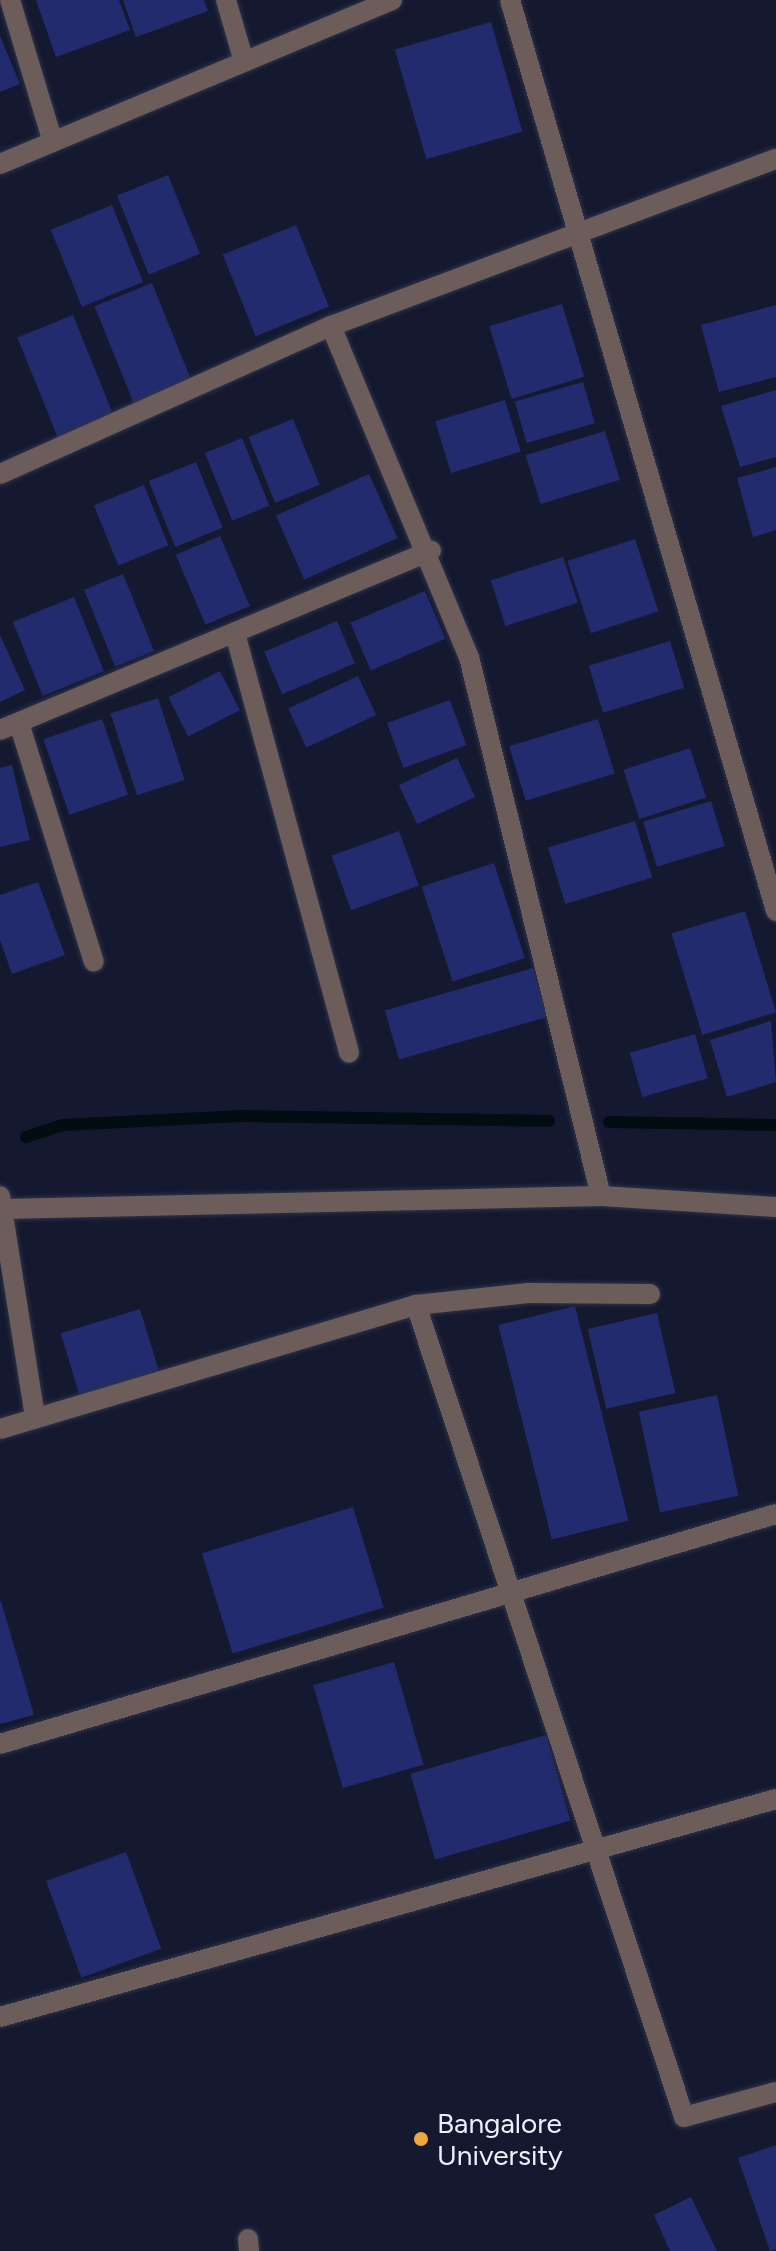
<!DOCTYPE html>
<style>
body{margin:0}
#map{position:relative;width:776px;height:2251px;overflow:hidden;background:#141930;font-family:Figtree,sans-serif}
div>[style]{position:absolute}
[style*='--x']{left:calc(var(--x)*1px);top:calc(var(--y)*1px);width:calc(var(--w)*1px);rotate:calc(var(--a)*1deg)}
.stream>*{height:12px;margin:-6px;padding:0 6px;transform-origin:6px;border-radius:6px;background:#010d11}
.building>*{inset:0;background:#222b6d;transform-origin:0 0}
.roads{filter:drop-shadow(0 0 2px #2e3349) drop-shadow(0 0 2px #2e3349)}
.minor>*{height:20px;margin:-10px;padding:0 10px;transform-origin:10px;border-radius:10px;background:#6c5d5a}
.dots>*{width:22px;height:22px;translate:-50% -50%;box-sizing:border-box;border:4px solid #141930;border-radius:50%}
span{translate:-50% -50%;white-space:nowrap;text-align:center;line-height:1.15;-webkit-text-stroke:8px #141930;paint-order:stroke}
.poi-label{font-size:28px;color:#edf1fe}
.left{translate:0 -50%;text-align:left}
</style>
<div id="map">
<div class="stream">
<div style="--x:609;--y:1122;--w:167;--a:1"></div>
<div style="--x:26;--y:1137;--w:39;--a:-18"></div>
<div style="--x:63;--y:1125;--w:179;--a:-2.9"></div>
<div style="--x:242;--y:1116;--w:307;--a:0.9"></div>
</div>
<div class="building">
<div style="clip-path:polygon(36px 0,119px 0,130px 30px,56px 57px)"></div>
<div style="clip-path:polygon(123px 0,204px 0,208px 11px,136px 37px)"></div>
<div style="left:491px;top:22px;width:114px;height:100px;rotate:74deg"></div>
<div style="clip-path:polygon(0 36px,20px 84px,0 92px)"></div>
<div style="left:168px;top:175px;width:85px;height:55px;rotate:68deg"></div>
<div style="left:112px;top:205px;width:83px;height:66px;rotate:68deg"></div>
<div style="left:296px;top:225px;width:88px;height:79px;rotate:68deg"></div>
<div style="left:152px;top:283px;width:104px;height:62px;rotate:68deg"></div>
<div style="left:562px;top:304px;width:76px;height:76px;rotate:73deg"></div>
<div style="clip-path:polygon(776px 305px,776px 377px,719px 392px,701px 325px)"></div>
<div style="left:73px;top:315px;width:108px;height:60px;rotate:68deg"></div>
<div style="left:583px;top:382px;width:43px;height:71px;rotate:74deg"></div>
<div style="clip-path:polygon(776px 390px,776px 457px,740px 467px,721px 406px)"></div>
<div style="left:505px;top:400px;width:54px;height:73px;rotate:73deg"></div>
<div style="left:293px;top:419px;width:71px;height:48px;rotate:68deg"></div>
<div style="left:605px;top:431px;width:51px;height:83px;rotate:73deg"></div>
<div style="left:242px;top:438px;width:73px;height:40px;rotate:68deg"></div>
<div style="left:196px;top:462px;width:71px;height:51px;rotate:68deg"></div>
<div style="clip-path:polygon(776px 467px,776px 530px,753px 537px,737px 478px)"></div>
<div style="left:369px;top:474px;width:70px;height:102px;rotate:66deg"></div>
<div style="left:144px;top:485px;width:65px;height:54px;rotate:68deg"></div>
<div style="left:220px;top:536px;width:76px;height:48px;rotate:67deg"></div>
<div style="left:635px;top:539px;width:76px;height:71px;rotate:72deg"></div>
<div style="left:563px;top:557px;width:48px;height:76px;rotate:72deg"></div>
<div style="left:123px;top:574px;width:83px;height:42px;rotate:68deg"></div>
<div style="left:425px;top:591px;width:52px;height:81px;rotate:67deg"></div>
<div style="left:74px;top:597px;width:80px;height:66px;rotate:68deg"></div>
<div style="left:337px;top:621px;width:46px;height:79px;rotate:67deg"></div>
<div style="clip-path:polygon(0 635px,25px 690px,0 702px)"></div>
<div style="left:670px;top:641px;width:49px;height:85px;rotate:73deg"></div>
<div style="left:220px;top:671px;width:44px;height:58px;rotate:63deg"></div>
<div style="left:358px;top:676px;width:43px;height:77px;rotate:65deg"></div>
<div style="left:158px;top:698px;width:86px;height:50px;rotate:72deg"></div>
<div style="left:450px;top:700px;width:48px;height:67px;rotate:70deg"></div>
<div style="left:102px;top:719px;width:80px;height:62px;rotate:71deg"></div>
<div style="left:598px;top:719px;width:57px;height:93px;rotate:73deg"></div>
<div style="left:690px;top:748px;width:52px;height:70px;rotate:72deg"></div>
<div style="left:457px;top:758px;width:43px;height:64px;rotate:65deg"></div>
<div style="clip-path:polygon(12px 765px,30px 840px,0 847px,0 768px)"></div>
<div style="left:711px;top:801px;width:47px;height:71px;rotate:73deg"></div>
<div style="left:635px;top:821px;width:59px;height:91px;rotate:73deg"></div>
<div style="left:399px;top:831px;width:58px;height:72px;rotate:70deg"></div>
<div style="left:494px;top:863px;width:100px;height:76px;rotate:72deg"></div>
<div style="clip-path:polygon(38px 882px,65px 955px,12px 974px,0 940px,0 895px)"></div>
<div style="left:745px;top:911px;width:106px;height:77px;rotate:73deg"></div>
<div style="left:533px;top:968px;width:51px;height:154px;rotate:74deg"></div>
<div style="clip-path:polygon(771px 1021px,776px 1082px,727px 1097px,710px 1040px)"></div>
<div style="left:695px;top:1034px;width:46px;height:68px;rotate:74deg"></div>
<div style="left:575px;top:1306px;width:221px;height:79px;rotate:76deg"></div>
<div style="left:140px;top:1309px;width:67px;height:83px;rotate:73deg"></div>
<div style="left:657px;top:1313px;width:82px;height:71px;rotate:77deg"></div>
<div style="left:717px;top:1395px;width:103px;height:80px;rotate:78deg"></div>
<div style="left:353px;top:1507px;width:105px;height:158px;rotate:73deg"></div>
<div style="clip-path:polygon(1px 1601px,34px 1715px,0 1724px,0 1602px)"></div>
<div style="left:394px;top:1662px;width:107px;height:84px;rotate:74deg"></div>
<div style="left:546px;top:1735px;width:89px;height:141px;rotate:74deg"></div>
<div style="left:126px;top:1852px;width:103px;height:85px;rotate:70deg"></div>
<div style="clip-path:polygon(776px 2145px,776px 2249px,770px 2251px,738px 2158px)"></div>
<div style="clip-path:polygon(691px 2197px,717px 2251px,670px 2251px,654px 2215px)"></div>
</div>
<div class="roads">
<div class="minor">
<div style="--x:10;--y:0;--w:148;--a:73.2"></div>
<div style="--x:226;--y:0;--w:60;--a:73.7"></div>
<div style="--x:510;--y:0;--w:949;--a:73.72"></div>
<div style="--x:0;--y:164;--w:425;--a:-22.7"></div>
<div style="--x:331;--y:326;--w:359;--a:67.4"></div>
<div style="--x:469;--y:657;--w:555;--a:76.24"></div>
<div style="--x:0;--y:474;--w:363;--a:-24.1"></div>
<div style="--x:331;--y:326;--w:475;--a:-20.6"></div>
<div style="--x:235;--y:633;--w:435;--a:74.8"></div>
<div style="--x:19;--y:723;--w:250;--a:72.6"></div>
<div style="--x:0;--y:730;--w:467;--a:-22.6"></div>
<div style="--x:0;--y:1196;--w:225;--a:81"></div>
<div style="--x:2;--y:1209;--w:599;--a:-1.24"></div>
<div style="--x:601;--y:1196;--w:175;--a:3.6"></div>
<div style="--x:416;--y:1305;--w:113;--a:-6.1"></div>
<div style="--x:528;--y:1293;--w:122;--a:0.5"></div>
<div style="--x:0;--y:1429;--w:434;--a:-16.6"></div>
<div style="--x:416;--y:1305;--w:855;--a:71.73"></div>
<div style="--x:684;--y:2117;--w:95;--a:-15.2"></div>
<div style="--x:0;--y:1744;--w:809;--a:-16.51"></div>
<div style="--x:0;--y:2017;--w:806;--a:-15.69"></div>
<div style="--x:248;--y:2239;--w:12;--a:85"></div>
</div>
</div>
<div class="dots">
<div style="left:421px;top:2139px;background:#eda83b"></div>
</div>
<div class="poi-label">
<span class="left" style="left:437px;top:2139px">Bangalore<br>University</span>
</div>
</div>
